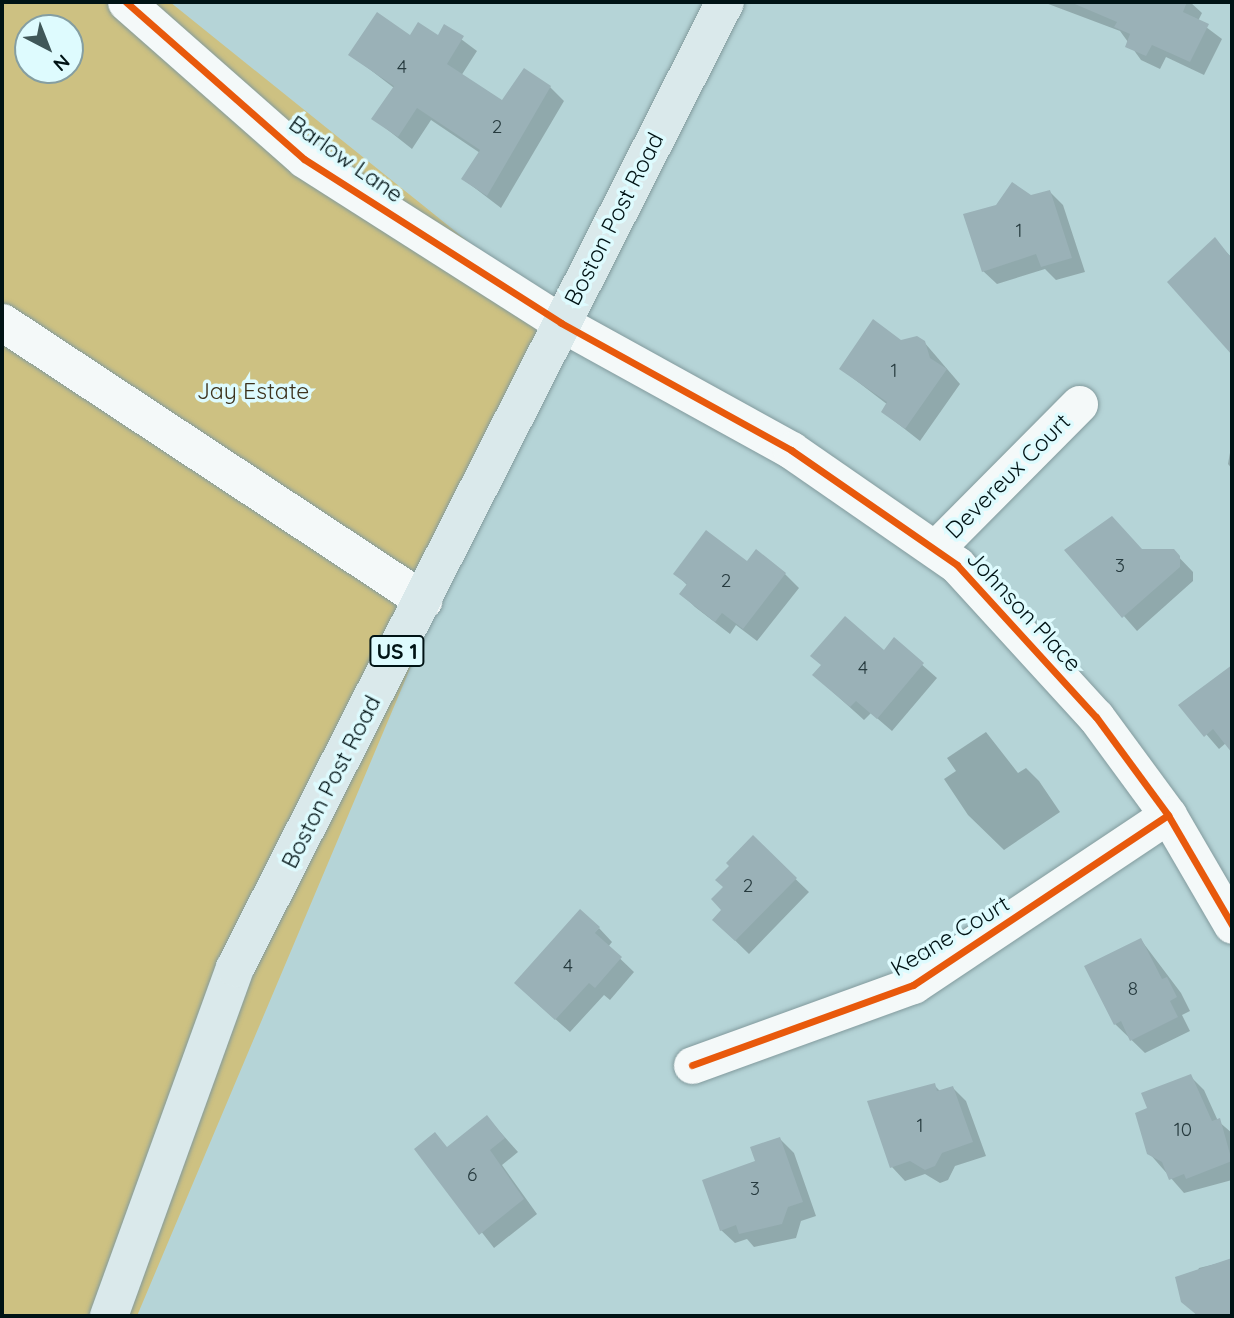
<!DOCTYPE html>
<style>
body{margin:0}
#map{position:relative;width:1234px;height:1318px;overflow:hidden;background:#b5d4d7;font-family:Quicksand,sans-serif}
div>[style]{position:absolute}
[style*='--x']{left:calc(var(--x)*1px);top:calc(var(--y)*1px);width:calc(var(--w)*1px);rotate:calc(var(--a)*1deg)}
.green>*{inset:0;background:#cdc182}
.shadow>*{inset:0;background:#0003}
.building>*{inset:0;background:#9ab1b7}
.roads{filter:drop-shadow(0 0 2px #829a9d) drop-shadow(0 0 2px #829a9d)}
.minor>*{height:37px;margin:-18.5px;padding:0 18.5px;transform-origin:18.5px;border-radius:18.5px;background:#f4f9f9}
.major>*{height:38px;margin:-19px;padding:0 19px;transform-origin:19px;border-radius:19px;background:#dae9eb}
.cycleway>*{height:7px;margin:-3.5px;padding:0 3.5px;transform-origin:3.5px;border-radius:3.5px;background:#e8590c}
span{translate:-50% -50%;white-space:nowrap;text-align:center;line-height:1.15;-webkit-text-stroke:7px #defbfe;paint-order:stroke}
.number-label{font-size:19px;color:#263a3e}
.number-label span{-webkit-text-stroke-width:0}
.shield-label span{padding:2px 5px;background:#defbfe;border:2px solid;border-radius:5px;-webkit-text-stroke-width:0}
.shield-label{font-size:21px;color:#001315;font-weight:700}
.street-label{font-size:23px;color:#001315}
.park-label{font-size:23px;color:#3d331e}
.frame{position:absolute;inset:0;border:4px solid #001315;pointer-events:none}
.north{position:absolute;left:14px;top:14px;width:70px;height:70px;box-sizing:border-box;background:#defbfe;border:2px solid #859ea1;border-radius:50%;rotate:138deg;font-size:19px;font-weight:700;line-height:28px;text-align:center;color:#001315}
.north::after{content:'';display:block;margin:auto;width:24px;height:32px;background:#3f5759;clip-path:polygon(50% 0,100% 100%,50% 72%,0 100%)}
</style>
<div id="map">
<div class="green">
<div style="clip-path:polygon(evenodd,2px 2px,170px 2px,588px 338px,561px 324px,525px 396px,137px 1316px,2px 1316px,2px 2px,28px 28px,70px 28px,70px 70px,28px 70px,28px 28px)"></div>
</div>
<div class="shadow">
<div style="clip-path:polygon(1043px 2px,1190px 2px,1202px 13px,1198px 21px,1222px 39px,1204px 75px,1166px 57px,1160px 69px,1141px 60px,1120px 31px)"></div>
<div style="clip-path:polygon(445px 27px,477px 51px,461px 76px,503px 103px,550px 87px,564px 101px,501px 208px,463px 179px,480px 153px,431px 120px,412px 149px,374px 119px,394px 88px,351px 55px,410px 37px,439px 37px)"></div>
<div style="clip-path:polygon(1050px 192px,1063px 205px,1085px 272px,1056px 280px,1045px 269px,997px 284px,983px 271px,1030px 197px)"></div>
<div style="clip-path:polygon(1215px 240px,1232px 258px,1232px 351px,1169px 282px)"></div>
<div style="clip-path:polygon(924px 342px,960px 384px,920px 441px,883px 412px,888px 405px,841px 369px)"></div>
<div style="clip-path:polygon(1232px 441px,1232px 469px,1228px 464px)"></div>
<div style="clip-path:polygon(1067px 551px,1153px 561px,1173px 551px,1193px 572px,1193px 581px,1137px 631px)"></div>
<div style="clip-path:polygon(747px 564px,785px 574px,799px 588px,757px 641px,736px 625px,730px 634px,695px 607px,682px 594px,688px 586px,675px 573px)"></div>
<div style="clip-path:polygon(894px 640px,937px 678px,892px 731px,871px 713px,864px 720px,814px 675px,822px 666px,884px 652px)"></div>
<div style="clip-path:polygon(1232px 670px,1232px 750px,1226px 743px,1219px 749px,1181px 705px)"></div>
<div style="clip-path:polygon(986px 732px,1018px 773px,1026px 768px,1039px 781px,1060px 812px,1004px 850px,968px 815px,944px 779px,956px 771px,947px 758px)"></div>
<div style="clip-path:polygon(753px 838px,809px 892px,749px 954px,714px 920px,724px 910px)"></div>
<div style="clip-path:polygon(599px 928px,612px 942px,608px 947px,634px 972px,610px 1000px,604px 995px,570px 1032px,530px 997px)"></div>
<div style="clip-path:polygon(1141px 940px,1181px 993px,1190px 1011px,1182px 1015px,1190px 1031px,1145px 1053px,1115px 1024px)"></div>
<div style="clip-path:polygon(1190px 1076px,1204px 1090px,1218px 1121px,1232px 1133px,1232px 1180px,1184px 1193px,1149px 1153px,1149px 1109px)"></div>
<div style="clip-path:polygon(934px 1085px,941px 1092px,953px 1088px,966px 1101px,986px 1156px,955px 1166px,948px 1180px,940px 1183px,925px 1174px,905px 1181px,892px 1167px)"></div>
<div style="clip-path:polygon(487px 1117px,518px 1152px,502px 1165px,537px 1214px,494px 1248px,417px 1149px,448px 1148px)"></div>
<div style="clip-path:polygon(780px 1139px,794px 1153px,816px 1216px,801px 1221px,796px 1238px,754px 1247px,747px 1239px,735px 1243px,721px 1230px,757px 1162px)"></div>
<div style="clip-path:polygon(1232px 1260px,1232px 1316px,1198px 1316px,1183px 1301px,1199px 1268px)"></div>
</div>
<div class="building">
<div style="clip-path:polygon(1070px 2px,1187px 2px,1183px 12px,1209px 24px,1190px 62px,1152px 45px,1146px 56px,1125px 47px,1130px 34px,1114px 27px,1117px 22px)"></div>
<div style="clip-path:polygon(377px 12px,410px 35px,418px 22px,438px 35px,444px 24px,464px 36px,447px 64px,502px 100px,524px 68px,551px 86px,487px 196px,461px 179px,480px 150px,417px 108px,398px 137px,371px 119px,394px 86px,348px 55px)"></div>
<div style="clip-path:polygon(1012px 182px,1031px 195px,1050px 190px,1072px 258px,1041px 267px,1036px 254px,982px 272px,963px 214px,996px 205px)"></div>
<div style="clip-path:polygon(1215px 237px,1232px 259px,1232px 355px,1167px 282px)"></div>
<div style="clip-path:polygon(873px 319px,901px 340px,917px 336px,925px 341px,930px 358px,947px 369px,905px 429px,881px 412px,887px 402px,839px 369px)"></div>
<div style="clip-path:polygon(1112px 516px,1142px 549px,1174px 549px,1180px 556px,1180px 567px,1122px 618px,1064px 550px)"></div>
<div style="clip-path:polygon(706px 530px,747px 561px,756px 549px,786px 573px,743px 629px,722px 613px,715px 622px,679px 594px,687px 584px,673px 574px)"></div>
<div style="clip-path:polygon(845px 616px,884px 650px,894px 637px,924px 663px,877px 719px,856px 701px,850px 707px,812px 675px,821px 665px,810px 656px)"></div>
<div style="clip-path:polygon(1232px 665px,1232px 753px,1213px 729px,1204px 737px,1178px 705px)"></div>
<div style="clip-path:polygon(753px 835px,797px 878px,735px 941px,712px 920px,721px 910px,711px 899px,723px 887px,715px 880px,729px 866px,726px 863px)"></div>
<div style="clip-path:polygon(580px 909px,600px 927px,595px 933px,622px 957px,595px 988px,589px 983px,555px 1020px,514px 983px)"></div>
<div style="clip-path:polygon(1141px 938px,1162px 979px,1167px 977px,1177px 997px,1170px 1001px,1178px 1017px,1130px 1041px,1121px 1021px,1114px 1025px,1084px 966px)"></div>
<div style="clip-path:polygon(1191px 1074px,1212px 1121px,1220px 1118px,1232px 1161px,1186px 1179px,1184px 1174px,1169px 1180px,1162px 1162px,1147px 1154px,1135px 1113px,1147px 1108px,1141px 1093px)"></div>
<div style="clip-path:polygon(935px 1083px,937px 1091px,953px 1086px,973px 1142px,942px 1153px,935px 1166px,925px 1170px,910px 1161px,890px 1168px,867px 1101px)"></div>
<div style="clip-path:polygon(487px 1115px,505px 1138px,490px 1150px,524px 1199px,479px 1235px,414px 1149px,435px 1132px,447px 1147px)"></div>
<div style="clip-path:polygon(780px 1137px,803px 1202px,788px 1207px,782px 1224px,739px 1234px,736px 1225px,720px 1231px,702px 1180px,755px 1161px,750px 1147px)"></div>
<div style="clip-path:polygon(1232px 1258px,1232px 1316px,1198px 1316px,1181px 1302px,1175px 1277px)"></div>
</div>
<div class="roads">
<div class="minor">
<div style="--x:126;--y:2;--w:237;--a:41.4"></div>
<div style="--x:304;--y:159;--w:305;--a:32.5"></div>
<div style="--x:561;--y:323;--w:263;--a:28.9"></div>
<div style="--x:791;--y:450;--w:202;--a:34.7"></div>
<div style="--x:957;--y:565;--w:206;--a:47.6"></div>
<div style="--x:1096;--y:717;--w:122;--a:53.7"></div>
<div style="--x:1168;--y:815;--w:127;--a:59.8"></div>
<div style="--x:2;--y:322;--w:505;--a:33.44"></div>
<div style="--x:936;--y:548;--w:203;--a:-45.2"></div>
<div style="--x:692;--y:1065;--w:235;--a:-19.9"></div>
<div style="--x:913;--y:985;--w:306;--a:-33.7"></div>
</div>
<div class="major">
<div style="--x:109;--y:1316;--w:370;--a:-70.1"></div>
<div style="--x:235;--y:968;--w:1083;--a:-63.1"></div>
</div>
</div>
<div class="cycleway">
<div style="--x:126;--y:2;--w:237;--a:41.4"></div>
<div style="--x:304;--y:159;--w:305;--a:32.5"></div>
<div style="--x:561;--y:323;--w:263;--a:28.9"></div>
<div style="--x:791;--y:450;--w:202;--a:34.7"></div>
<div style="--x:957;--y:565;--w:206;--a:47.6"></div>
<div style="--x:1096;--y:717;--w:122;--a:53.7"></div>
<div style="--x:1168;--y:815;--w:127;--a:59.8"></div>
<div style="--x:692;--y:1065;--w:235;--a:-19.9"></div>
<div style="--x:913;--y:985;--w:306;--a:-33.7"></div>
</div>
<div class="number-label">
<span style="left:402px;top:67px">4</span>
<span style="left:497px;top:127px">2</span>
<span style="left:1019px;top:231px">1</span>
<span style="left:894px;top:371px">1</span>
<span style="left:1120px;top:566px">3</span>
<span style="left:726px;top:581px">2</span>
<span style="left:863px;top:668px">4</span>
<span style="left:748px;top:886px">2</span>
<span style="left:568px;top:966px">4</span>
<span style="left:1133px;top:989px">8</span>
<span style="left:920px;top:1126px">1</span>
<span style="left:1183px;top:1130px">10</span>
<span style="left:472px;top:1175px">6</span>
<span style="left:755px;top:1189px">3</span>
</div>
<div class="shield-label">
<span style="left:397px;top:651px">US 1</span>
</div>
<div class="street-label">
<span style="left:346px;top:159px;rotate:35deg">Barlow Lane</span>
<span style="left:614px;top:219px;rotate:-63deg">Boston Post Road</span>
<span style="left:1008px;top:476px;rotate:-45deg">Devereux Court</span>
<span style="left:1024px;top:611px;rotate:47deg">Johnson Place</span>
<span style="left:331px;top:782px;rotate:-63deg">Boston Post Road</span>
<span style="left:950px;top:936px;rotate:-31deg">Keane Court</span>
</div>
<div class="park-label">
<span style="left:253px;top:391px">Jay Estate</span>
</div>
<div class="frame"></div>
<div class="north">N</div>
</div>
